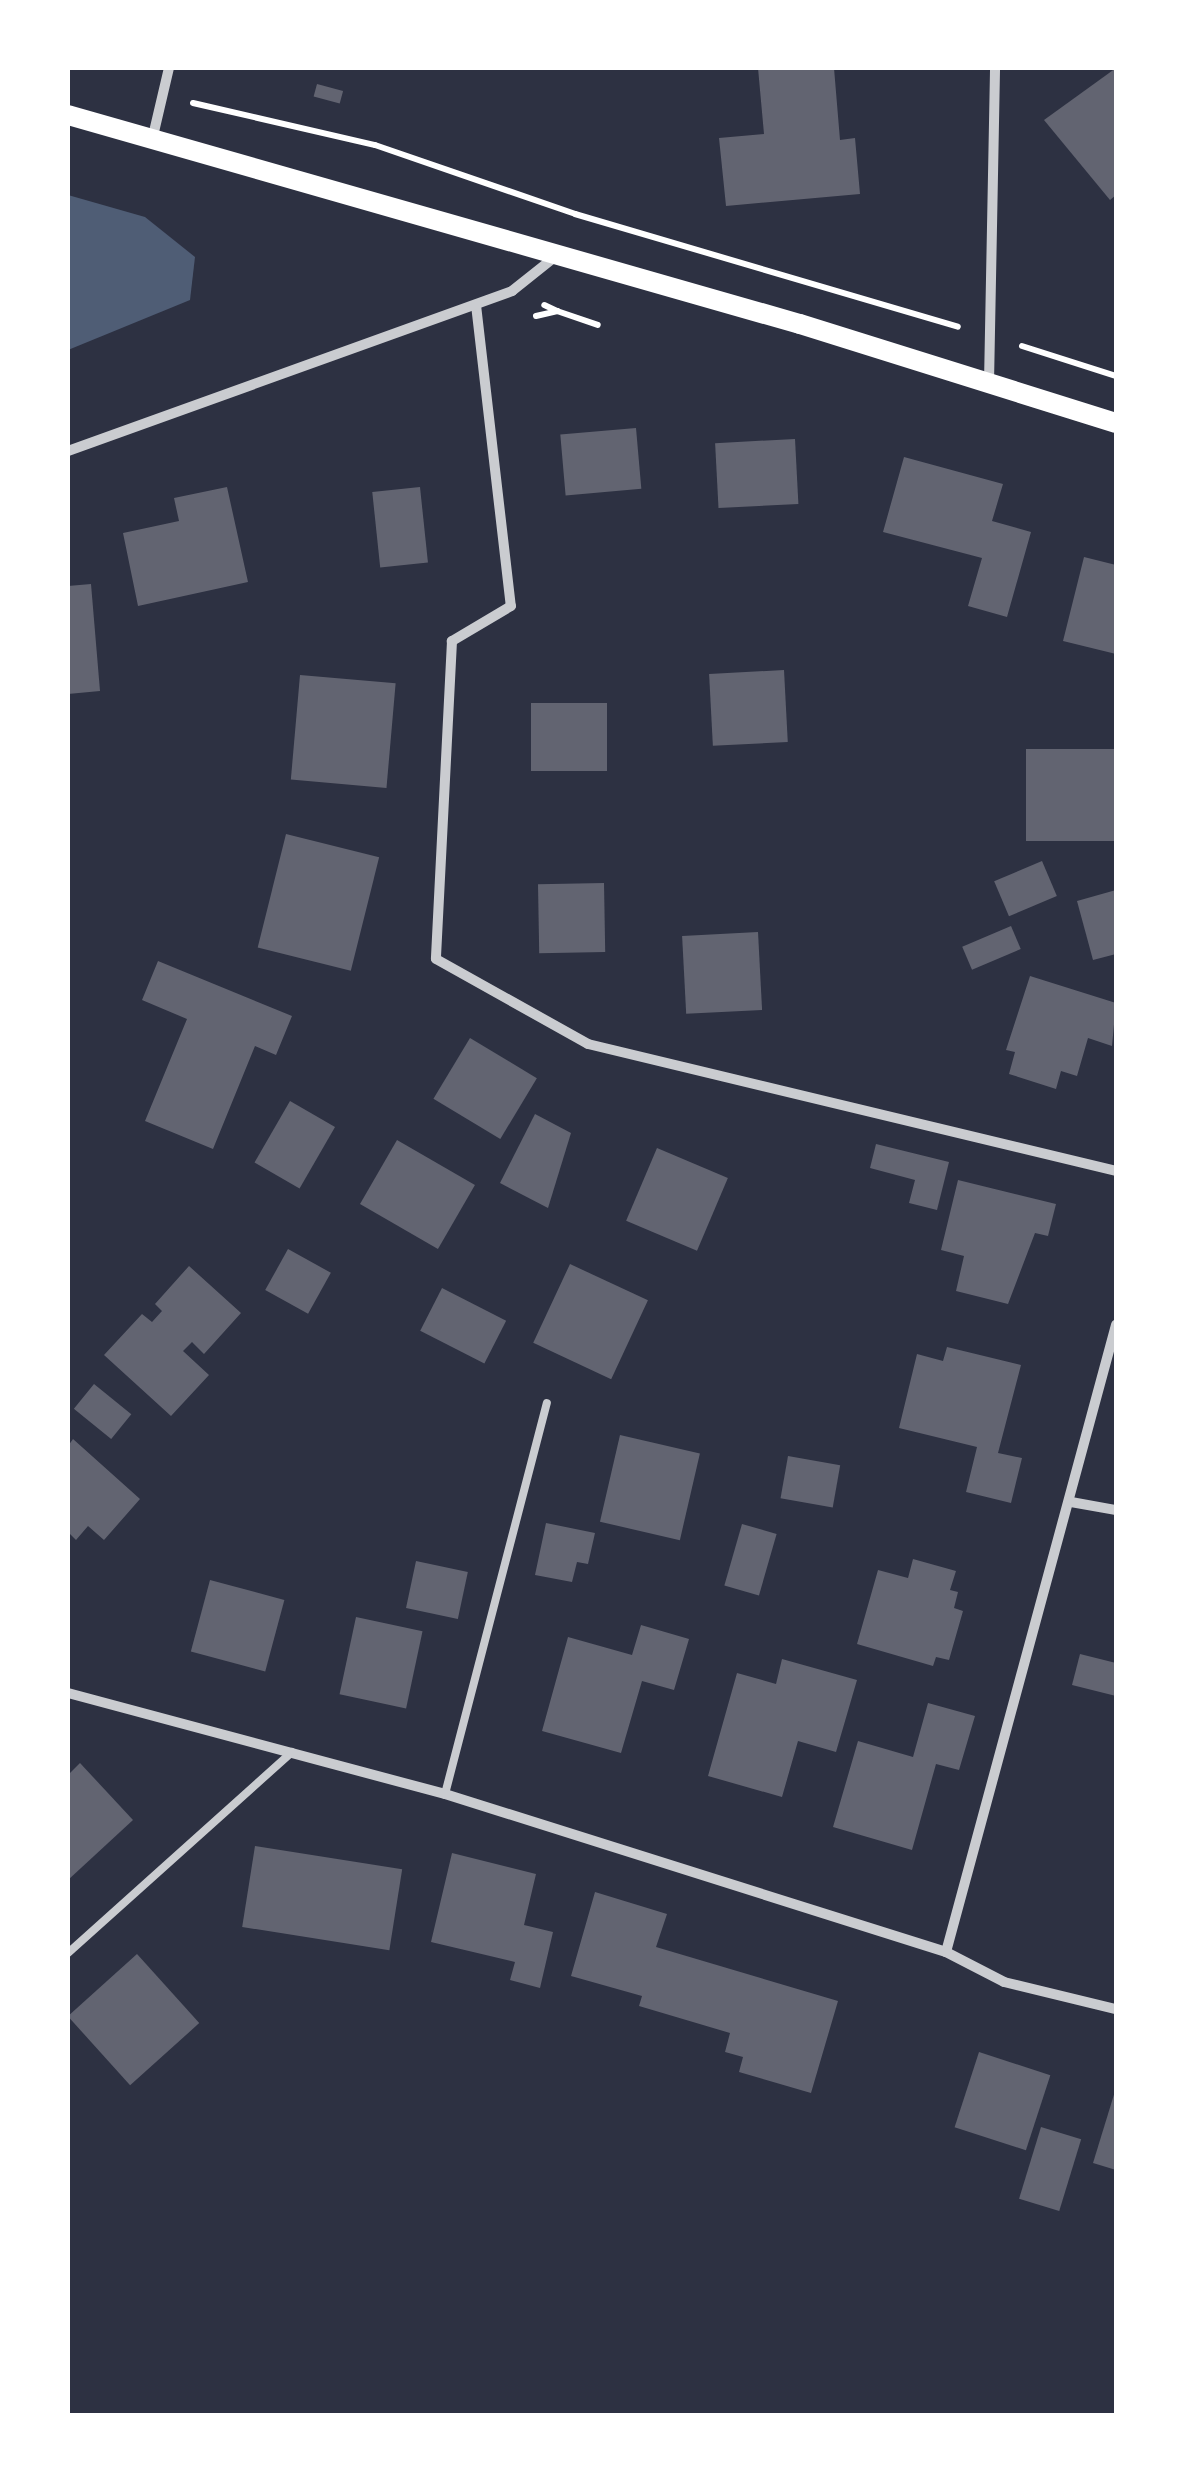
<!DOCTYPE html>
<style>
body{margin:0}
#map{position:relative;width:1184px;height:2483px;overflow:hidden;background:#2d3142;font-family:"Fira Sans Condensed",sans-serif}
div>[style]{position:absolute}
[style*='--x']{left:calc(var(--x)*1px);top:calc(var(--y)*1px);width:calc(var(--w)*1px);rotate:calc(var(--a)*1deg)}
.water>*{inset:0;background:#4f5d75}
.building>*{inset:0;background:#626471;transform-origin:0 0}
.path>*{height:6px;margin:-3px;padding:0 3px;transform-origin:3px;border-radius:3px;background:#fff}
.service>*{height:8px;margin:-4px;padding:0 4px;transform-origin:4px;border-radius:4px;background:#caccd0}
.minor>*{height:10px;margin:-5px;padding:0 5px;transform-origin:5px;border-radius:5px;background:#caccd0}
.secondary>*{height:20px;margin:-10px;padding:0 10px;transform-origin:10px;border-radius:10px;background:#fff}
span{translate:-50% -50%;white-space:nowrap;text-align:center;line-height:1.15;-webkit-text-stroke:9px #fff;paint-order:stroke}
.frame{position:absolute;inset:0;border:70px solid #fff;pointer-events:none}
</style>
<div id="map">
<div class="water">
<div style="clip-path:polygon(68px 195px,145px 217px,195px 257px,190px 300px,68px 350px)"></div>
</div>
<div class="building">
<div style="clip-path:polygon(758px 68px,834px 68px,840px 140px,855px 138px,860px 194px,726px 206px,719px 138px,764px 134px)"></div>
<div style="clip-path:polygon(1116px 68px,1116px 195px,1110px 200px,1044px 120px)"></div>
<div style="left:317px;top:84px;width:27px;height:13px;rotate:15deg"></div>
<div style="left:636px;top:428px;width:61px;height:76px;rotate:85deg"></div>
<div style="left:795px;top:439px;width:65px;height:80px;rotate:87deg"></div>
<div style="clip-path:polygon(904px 457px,1003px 484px,992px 521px,1031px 532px,1007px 617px,968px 606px,982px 558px,883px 532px)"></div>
<div style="clip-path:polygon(227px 487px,248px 582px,138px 606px,123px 533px,179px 521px,174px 498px)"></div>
<div style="left:420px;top:487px;width:76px;height:48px;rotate:84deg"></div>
<div style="clip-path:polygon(1084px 557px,1116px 565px,1116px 654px,1063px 641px)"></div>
<div style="clip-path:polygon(91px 584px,100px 691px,68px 694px,68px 586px)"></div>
<div style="left:784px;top:670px;width:72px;height:75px;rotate:87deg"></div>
<div style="left:300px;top:675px;width:96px;height:105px;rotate:5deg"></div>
<div style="left:531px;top:703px;width:76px;height:68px"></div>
<div style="left:1116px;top:749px;width:92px;height:90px;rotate:90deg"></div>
<div style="left:286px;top:834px;width:96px;height:117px;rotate:14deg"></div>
<div style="left:1042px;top:861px;width:38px;height:52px;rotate:67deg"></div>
<div style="left:604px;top:883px;width:69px;height:66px;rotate:89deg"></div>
<div style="clip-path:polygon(1116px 890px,1116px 954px,1093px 960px,1077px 901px)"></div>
<div style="left:1011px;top:926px;width:25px;height:53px;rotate:67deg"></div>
<div style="left:758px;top:932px;width:78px;height:76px;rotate:87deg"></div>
<div style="clip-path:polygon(158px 961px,292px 1016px,276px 1055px,255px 1046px,213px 1149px,145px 1121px,187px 1019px,142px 1000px)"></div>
<div style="clip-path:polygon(1030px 976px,1116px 1003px,1112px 1046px,1088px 1038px,1077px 1076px,1061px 1071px,1056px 1089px,1009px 1074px,1015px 1052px,1006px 1050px)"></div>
<div style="left:470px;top:1038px;width:78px;height:71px;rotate:31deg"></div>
<div style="left:290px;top:1101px;width:52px;height:71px;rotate:30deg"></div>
<div style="clip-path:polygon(535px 1114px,571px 1133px,548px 1208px,500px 1183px)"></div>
<div style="left:397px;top:1140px;width:90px;height:74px;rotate:30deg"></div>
<div style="clip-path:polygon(876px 1144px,949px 1162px,937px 1210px,909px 1203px,915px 1180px,870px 1168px)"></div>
<div style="left:657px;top:1148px;width:77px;height:79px;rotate:23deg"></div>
<div style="clip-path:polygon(958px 1180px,1056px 1204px,1048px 1236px,1035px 1233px,1008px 1304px,956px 1291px,964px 1256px,941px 1250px)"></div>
<div style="left:288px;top:1249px;width:49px;height:47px;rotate:29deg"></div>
<div style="left:570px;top:1264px;width:86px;height:87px;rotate:25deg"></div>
<div style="clip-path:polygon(189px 1266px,241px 1313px,204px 1354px,192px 1342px,183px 1351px,209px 1375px,171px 1416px,104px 1355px,142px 1314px,152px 1322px,162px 1311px,155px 1304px)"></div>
<div style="left:442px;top:1288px;width:72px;height:48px;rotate:27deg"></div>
<div style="clip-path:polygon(947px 1347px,1021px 1365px,998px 1453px,1022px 1458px,1011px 1503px,966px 1492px,977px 1447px,899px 1428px,917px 1354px,943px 1361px)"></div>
<div style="left:94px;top:1384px;width:48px;height:32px;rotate:39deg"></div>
<div style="left:620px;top:1435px;width:82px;height:89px;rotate:13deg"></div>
<div style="clip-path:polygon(73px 1439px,140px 1499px,104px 1540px,88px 1526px,76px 1540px,68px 1532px,68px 1446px)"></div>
<div style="left:788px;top:1456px;width:53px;height:43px;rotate:10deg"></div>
<div style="clip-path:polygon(546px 1523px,595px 1533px,588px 1564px,577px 1562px,572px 1582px,535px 1575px)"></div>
<div style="left:742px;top:1524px;width:36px;height:64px;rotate:16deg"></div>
<div style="clip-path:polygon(913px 1559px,956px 1571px,950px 1590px,958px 1592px,954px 1608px,963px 1611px,949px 1660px,936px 1657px,933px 1666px,857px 1644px,878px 1570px,908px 1578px)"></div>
<div style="left:416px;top:1561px;width:53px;height:48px;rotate:12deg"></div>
<div style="left:210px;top:1580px;width:77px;height:74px;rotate:15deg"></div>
<div style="left:356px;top:1617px;width:68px;height:79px;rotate:12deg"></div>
<div style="clip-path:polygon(641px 1625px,689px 1639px,674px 1690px,642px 1681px,621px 1753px,542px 1731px,568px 1637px,632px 1655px)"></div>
<div style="clip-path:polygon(1080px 1654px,1116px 1663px,1116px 1696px,1072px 1685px)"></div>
<div style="clip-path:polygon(782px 1659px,857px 1680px,836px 1752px,798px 1741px,782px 1797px,708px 1776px,737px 1673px,776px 1684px)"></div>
<div style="clip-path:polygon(928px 1703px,975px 1716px,959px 1770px,936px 1764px,912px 1850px,833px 1827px,858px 1741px,913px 1757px)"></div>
<div style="clip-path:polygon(80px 1763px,133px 1820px,68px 1880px,68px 1775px)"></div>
<div style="left:255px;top:1846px;width:149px;height:82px;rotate:9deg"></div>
<div style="clip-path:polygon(452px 1853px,536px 1874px,524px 1925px,553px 1932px,540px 1988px,510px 1980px,515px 1962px,431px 1942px)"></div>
<div style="clip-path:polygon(595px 1892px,667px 1914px,656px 1947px,838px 2001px,811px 2093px,739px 2072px,743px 2057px,725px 2052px,730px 2033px,639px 2006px,642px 1996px,571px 1976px)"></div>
<div style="left:137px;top:1954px;width:93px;height:93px;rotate:48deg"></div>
<div style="left:979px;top:2052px;width:75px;height:79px;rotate:18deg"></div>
<div style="clip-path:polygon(1116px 2088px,1116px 2170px,1093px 2163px)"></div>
<div style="left:1041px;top:2127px;width:42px;height:75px;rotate:17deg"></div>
</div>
<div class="path">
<div style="--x:193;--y:103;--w:187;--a:13"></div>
<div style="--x:375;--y:145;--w:212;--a:19"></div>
<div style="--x:575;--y:214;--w:399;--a:16.4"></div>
<div style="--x:557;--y:311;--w:43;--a:18.9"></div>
<div style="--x:536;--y:316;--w:22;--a:-13"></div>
<div style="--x:557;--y:311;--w:14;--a:-155"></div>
<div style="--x:1022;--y:346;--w:99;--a:17.7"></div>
</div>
<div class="service">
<div style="--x:445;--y:1794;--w:404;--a:-75.4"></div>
<div style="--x:68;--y:1953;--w:301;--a:-41.9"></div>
</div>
<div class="minor">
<div style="--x:153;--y:136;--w:70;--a:-76.8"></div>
<div style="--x:476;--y:305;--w:303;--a:83.4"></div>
<div style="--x:511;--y:606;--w:69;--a:149.3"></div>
<div style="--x:452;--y:641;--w:318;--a:92.9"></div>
<div style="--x:436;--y:959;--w:174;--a:29.2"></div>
<div style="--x:588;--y:1044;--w:543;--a:13.52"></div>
<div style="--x:989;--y:383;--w:315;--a:-88.9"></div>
<div style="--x:68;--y:451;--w:472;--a:-19.8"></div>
<div style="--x:512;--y:291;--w:56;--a:-38.5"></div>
<div style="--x:1071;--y:1502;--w:46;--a:10.1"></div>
<div style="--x:68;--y:1693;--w:390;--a:15"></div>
<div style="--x:445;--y:1794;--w:525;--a:17.5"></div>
<div style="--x:946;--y:1952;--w:65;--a:27.3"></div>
<div style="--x:1004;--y:1982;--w:115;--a:13.6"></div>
<div style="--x:946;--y:1952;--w:650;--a:-74.83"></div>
</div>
<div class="secondary">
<div style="--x:68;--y:115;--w:761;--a:15.94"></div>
<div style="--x:800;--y:324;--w:331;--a:17.4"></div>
</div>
<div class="frame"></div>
</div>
